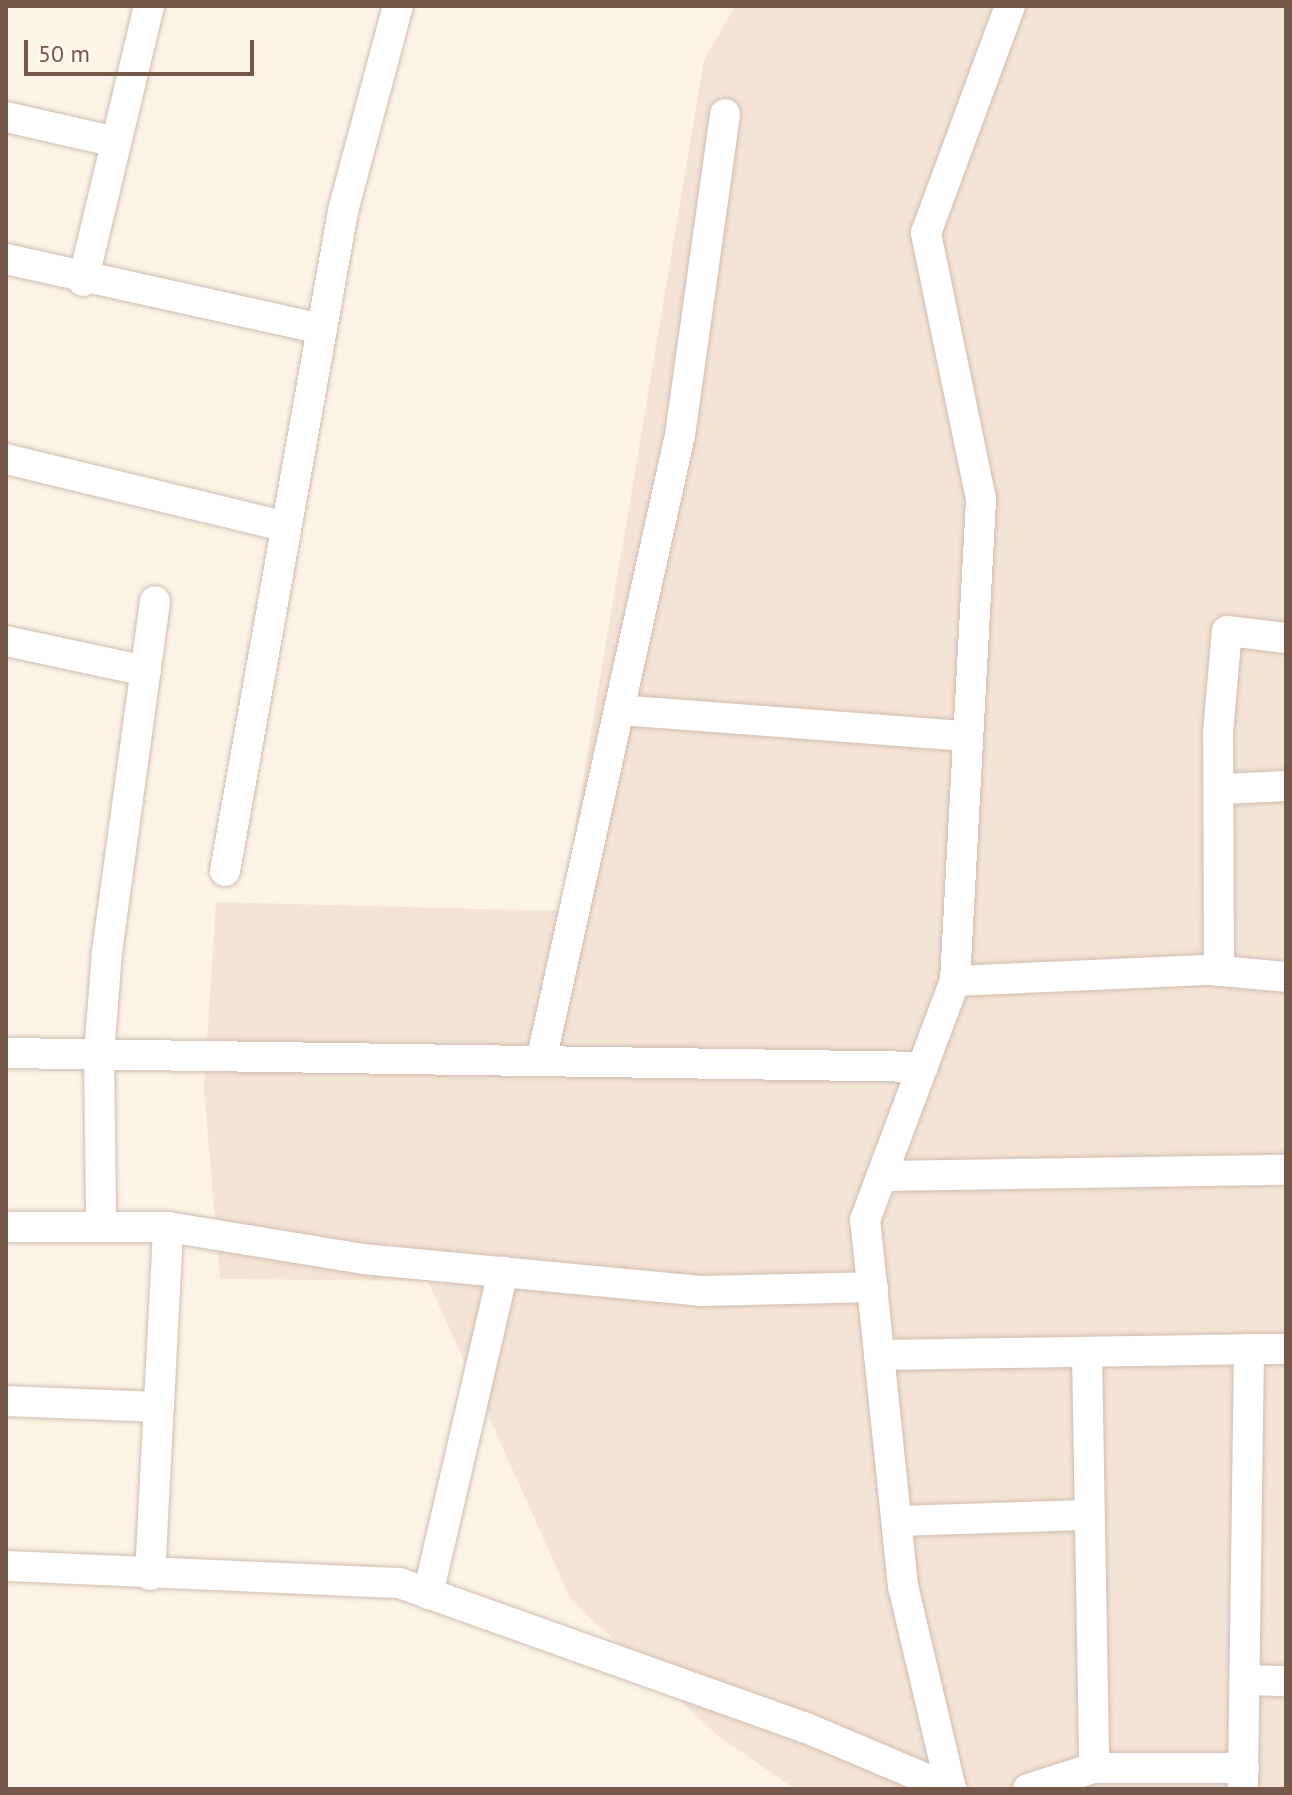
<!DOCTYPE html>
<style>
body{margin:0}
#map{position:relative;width:1292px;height:1795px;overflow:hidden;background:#fcf3e7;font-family:"PT Sans",sans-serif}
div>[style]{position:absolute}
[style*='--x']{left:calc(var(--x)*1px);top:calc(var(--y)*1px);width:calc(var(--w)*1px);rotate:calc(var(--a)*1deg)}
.residential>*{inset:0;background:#f4e4d5}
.roads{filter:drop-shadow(0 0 2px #d0bcaf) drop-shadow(0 0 2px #d0bcaf)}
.minor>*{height:30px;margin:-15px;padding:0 15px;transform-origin:15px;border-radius:15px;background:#fff}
span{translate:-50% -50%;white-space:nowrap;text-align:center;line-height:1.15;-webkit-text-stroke:6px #fff7ed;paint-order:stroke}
.frame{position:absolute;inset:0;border:8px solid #76584b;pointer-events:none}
.scale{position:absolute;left:24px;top:40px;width:230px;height:36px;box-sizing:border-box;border:4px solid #76584b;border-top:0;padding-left:10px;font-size:24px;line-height:28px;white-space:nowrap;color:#76584b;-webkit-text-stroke:6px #fff7ed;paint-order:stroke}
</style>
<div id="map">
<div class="residential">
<div style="clip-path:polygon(735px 6px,1286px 6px,1286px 1789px,795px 1789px,718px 1736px,571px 1600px,428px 1281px,220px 1279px,204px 1089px,216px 902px,561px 911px,704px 60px)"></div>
</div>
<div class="roads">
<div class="minor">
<div style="--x:6;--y:117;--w:113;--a:12.8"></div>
<div style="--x:6;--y:259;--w:323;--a:12.5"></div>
<div style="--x:83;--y:281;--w:283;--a:-76.5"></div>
<div style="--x:6;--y:459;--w:285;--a:13.6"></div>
<div style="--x:6;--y:641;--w:143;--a:12.1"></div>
<div style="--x:619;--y:710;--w:350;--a:4.3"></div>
<div style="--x:1223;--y:789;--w:63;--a:-2.7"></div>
<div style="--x:225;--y:871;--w:670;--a:-79.86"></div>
<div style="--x:343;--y:211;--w:212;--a:-75"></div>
<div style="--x:1219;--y:971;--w:238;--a:-90.2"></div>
<div style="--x:1218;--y:733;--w:102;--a:-85"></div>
<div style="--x:1227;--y:631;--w:59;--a:6.8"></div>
<div style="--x:955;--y:981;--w:256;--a:-2.5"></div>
<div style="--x:1211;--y:970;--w:75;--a:5.3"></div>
<div style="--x:6;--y:1053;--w:917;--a:0.87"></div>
<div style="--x:541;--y:1061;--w:641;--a:-77.48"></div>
<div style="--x:680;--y:435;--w:324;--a:-82"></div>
<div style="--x:882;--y:1176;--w:404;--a:-0.9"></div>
<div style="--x:101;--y:1212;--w:158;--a:-90.7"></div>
<div style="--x:99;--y:1054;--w:102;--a:-85.5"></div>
<div style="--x:107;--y:952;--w:354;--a:-82.2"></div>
<div style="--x:6;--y:1227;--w:162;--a:0"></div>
<div style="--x:168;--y:1227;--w:198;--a:9.3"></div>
<div style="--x:363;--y:1259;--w:339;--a:5.4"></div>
<div style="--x:700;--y:1291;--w:173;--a:-1.3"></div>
<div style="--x:1249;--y:1349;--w:37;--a:0"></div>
<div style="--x:1087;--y:1352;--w:416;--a:89"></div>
<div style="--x:879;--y:1355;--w:370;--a:-0.9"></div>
<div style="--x:1249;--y:1349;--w:440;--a:90.8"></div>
<div style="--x:6;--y:1401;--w:153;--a:2.2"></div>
<div style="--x:897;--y:1521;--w:189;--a:-1.8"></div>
<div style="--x:6;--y:1566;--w:393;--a:2.5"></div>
<div style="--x:399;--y:1583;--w:430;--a:19.6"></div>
<div style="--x:804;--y:1727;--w:160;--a:22.9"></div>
<div style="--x:150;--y:1575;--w:348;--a:-87"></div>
<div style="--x:428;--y:1594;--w:331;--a:-76.9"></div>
<div style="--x:1250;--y:1680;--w:36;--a:2"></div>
<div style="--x:951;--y:1789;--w:209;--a:-103.3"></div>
<div style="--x:903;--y:1586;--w:368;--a:-95.9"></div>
<div style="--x:865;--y:1220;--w:255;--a:-69.4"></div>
<div style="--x:955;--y:981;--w:483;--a:-86.9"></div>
<div style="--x:981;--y:499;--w:272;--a:-101.7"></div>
<div style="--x:926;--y:233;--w:242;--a:-69.7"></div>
<div style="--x:1028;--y:1789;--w:69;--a:-17.7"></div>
<div style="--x:1094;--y:1768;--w:150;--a:0"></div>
</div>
</div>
<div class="frame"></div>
<div class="scale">50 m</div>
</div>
